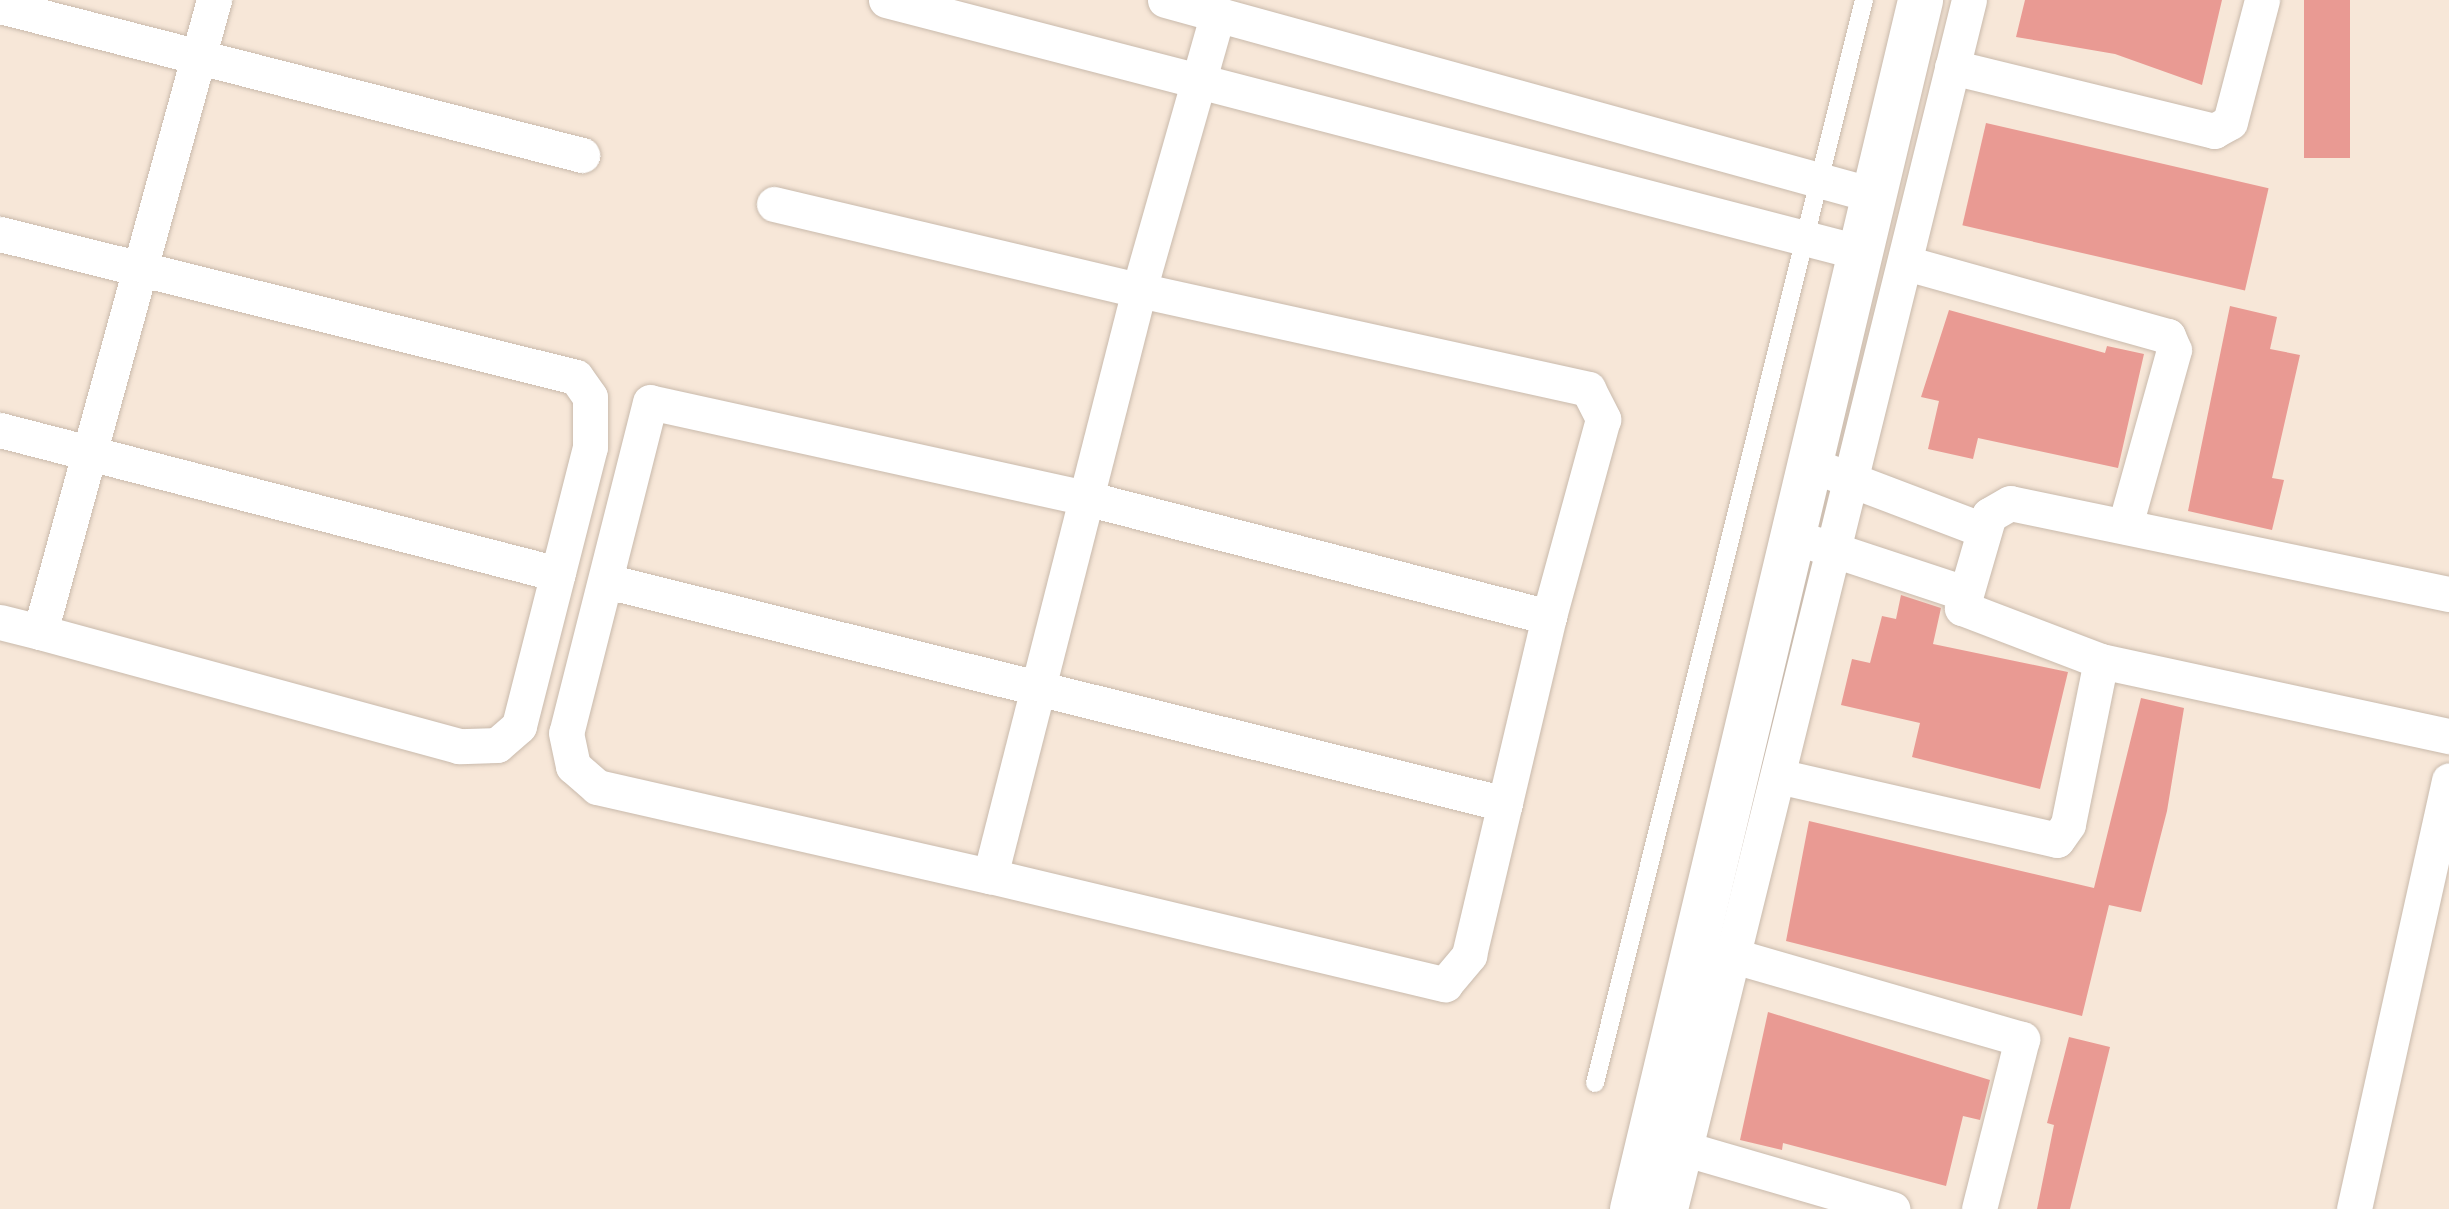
<!DOCTYPE html>
<style>
body{margin:0}
#map{position:relative;width:2449px;height:1209px;overflow:hidden;background:#f7e7d8;font-family:Inter,sans-serif}
div>[style]{position:absolute}
[style*='--x']{left:calc(var(--x)*1px);top:calc(var(--y)*1px);width:calc(var(--w)*1px);rotate:calc(var(--a)*1deg)}
.building>*{inset:0;background:#e99a93;transform-origin:0 0}
.roads{filter:drop-shadow(0 0 2px #c9baac) drop-shadow(0 0 2px #c9baac)}
.service>*{height:18px;margin:-9px;padding:0 9px;transform-origin:9px;border-radius:9px;background:#fff}
.minor>*{height:35px;margin:-17.5px;padding:0 17.5px;transform-origin:17.5px;border-radius:17.5px;background:#fff}
.tertiary>*{height:45px;margin:-22.5px;padding:0 22.5px;transform-origin:22.5px;border-radius:22.5px;background:#fff}
span{translate:-50% -50%;white-space:nowrap;text-align:center;line-height:1.15;-webkit-text-stroke:10px #f7e7d8;paint-order:stroke}
</style>
<div id="map">
<div class="building">
<div style="clip-path:polygon(2025px 0,2222px 0,2202px 85px,2115px 54px,2016px 37px)"></div>
<div style="left:2304px;top:0;width:46px;height:158px"></div>
<div style="left:1986px;top:123px;width:290px;height:105px;rotate:13deg"></div>
<div style="clip-path:polygon(2230px 306px,2277px 317px,2270px 349px,2300px 355px,2272px 478px,2284px 480px,2272px 530px,2188px 511px)"></div>
<div style="clip-path:polygon(1949px 310px,2105px 353px,2107px 346px,2144px 354px,2118px 468px,1978px 438px,1973px 459px,1928px 449px,1939px 401px,1921px 397px)"></div>
<div style="clip-path:polygon(1901px 595px,1941px 608px,1933px 644px,2068px 672px,2040px 789px,1912px 757px,1920px 723px,1841px 705px,1852px 659px,1870px 663px,1882px 616px,1896px 619px)"></div>
<div style="clip-path:polygon(2141px 698px,2184px 708px,2167px 811px,2141px 912px,2109px 905px,2082px 1016px,1786px 941px,1809px 821px,2094px 888px)"></div>
<div style="clip-path:polygon(1768px 1012px,1990px 1080px,1980px 1120px,1963px 1116px,1946px 1186px,1783px 1143px,1782px 1150px,1740px 1140px)"></div>
<div style="clip-path:polygon(2069px 1037px,2110px 1047px,2070px 1209px,2037px 1209px,2054px 1125px,2047px 1123px)"></div>
</div>
<div class="roads">
<div class="service">
<div style="--x:1595;--y:1083;--w:1116;--a:-76.05"></div>
</div>
<div class="minor">
<div style="--x:886;--y:0;--w:1004;--a:14.53"></div>
<div style="--x:1165;--y:0;--w:734;--a:15.4"></div>
<div style="--x:0;--y:6;--w:601;--a:14.36"></div>
<div style="--x:1952;--y:67;--w:270;--a:13.7"></div>
<div style="--x:2214;--y:131;--w:18;--a:-29"></div>
<div style="--x:2230;--y:122;--w:126;--a:-75.3"></div>
<div style="--x:774;--y:204;--w:375;--a:13.3"></div>
<div style="--x:1139;--y:290;--w:460;--a:12.4"></div>
<div style="--x:1588;--y:389;--w:34;--a:63"></div>
<div style="--x:1603;--y:419;--w:205;--a:105.3"></div>
<div style="--x:1549;--y:617;--w:478;--a:-165.6"></div>
<div style="--x:1086;--y:498;--w:446;--a:-167.6"></div>
<div style="--x:650;--y:402;--w:341;--a:104.2"></div>
<div style="--x:566;--y:733;--w:34;--a:78"></div>
<div style="--x:573;--y:766;--w:32;--a:41"></div>
<div style="--x:597;--y:787;--w:403;--a:12.8"></div>
<div style="--x:990;--y:876;--w:390;--a:-75.7"></div>
<div style="--x:1086;--y:498;--w:215;--a:-75.7"></div>
<div style="--x:1139;--y:290;--w:288;--a:-74.1"></div>
<div style="--x:0;--y:234;--w:593;--a:13.94"></div>
<div style="--x:576;--y:377;--w:24;--a:55"></div>
<div style="--x:590;--y:397;--w:50;--a:90"></div>
<div style="--x:590;--y:447;--w:288;--a:104.3"></div>
<div style="--x:519;--y:726;--w:29;--a:139"></div>
<div style="--x:497;--y:745;--w:38;--a:178"></div>
<div style="--x:459;--y:746;--w:434;--a:-164.8"></div>
<div style="--x:1906;--y:263;--w:272;--a:15.6"></div>
<div style="--x:2168;--y:336;--w:15;--a:67"></div>
<div style="--x:2174;--y:350;--w:183;--a:105.6"></div>
<div style="--x:0;--y:430;--w:576;--a:14.47"></div>
<div style="--x:1825;--y:470;--w:169;--a:20.8"></div>
<div style="--x:1813;--y:543;--w:159;--a:18.3"></div>
<div style="--x:606;--y:581;--w:926;--a:13.93"></div>
<div style="--x:2449;--y:594;--w:448;--a:-168.3"></div>
<div style="--x:2010;--y:503;--w:24;--a:150"></div>
<div style="--x:1989;--y:515;--w:97;--a:106.2"></div>
<div style="--x:1962;--y:608;--w:149;--a:20.9"></div>
<div style="--x:2101;--y:661;--w:356;--a:12.2"></div>
<div style="--x:0;--y:622;--w:41;--a:14"></div>
<div style="--x:40;--y:632;--w:656;--a:-74.61"></div>
<div style="--x:1778;--y:776;--w:286;--a:12.9"></div>
<div style="--x:2057;--y:840;--w:19;--a:-55"></div>
<div style="--x:2068;--y:824;--w:166;--a:-78.6"></div>
<div style="--x:990;--y:876;--w:468;--a:13.4"></div>
<div style="--x:1445;--y:984;--w:38;--a:-50"></div>
<div style="--x:1469;--y:955;--w:347;--a:-76.7"></div>
<div style="--x:1734;--y:956;--w:300;--a:16.1"></div>
<div style="--x:2022;--y:1039;--w:175;--a:104.2"></div>
<div style="--x:1686;--y:1149;--w:215;--a:16.2"></div>
<div style="--x:1670;--y:1209;--w:1245;--a:-76.11"></div>
<div style="--x:2354;--y:1209;--w:439;--a:-77.5"></div>
</div>
<div class="tertiary">
<div style="--x:1632;--y:1209;--w:1243;--a:-76.6"></div>
</div>
</div>
</div>
